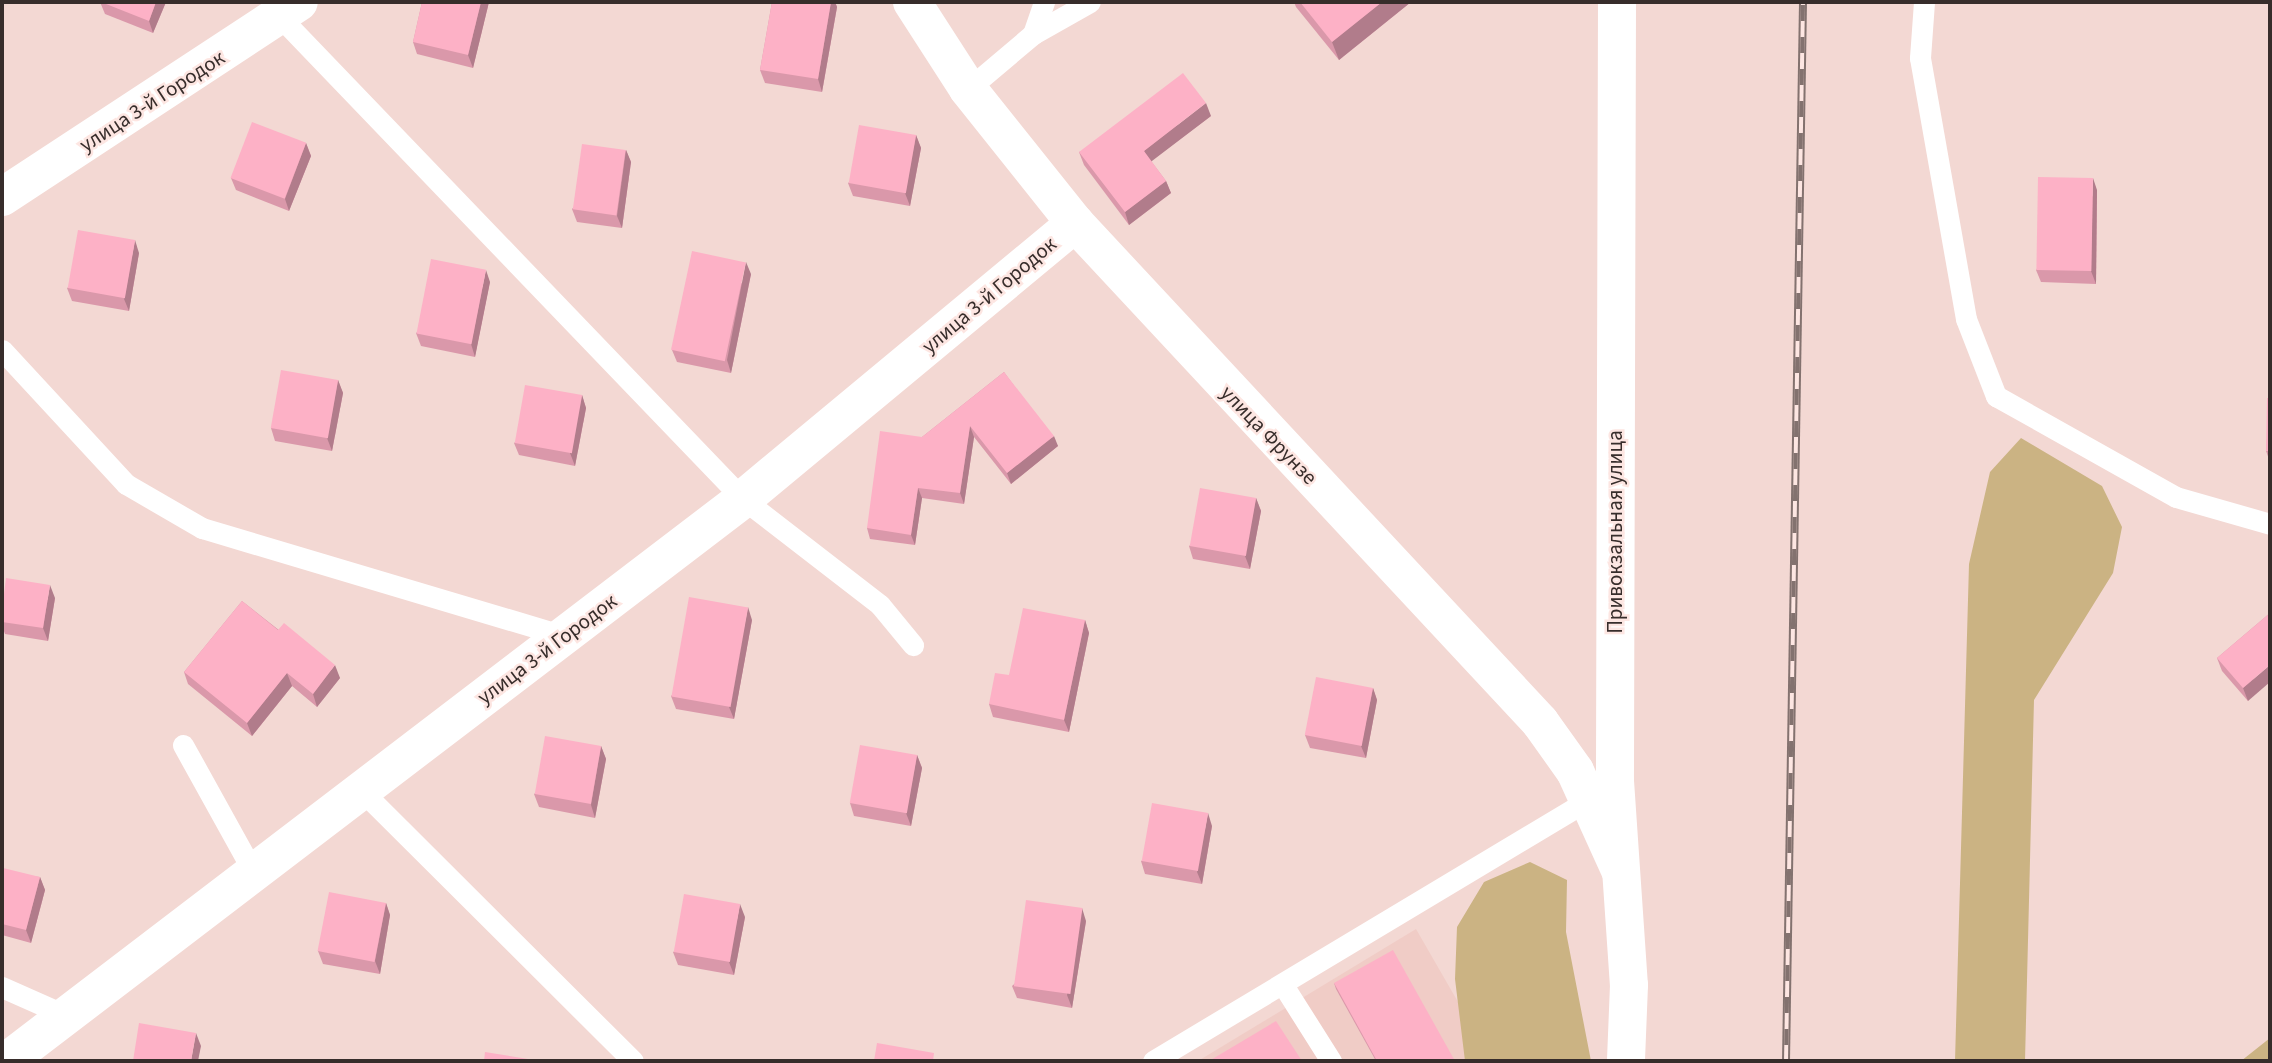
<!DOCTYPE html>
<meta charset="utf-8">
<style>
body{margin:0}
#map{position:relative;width:2272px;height:1063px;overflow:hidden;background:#f3d8d3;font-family:"Source Sans 3",sans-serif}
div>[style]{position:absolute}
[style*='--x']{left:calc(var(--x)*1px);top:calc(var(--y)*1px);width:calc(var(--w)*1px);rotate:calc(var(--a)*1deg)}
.built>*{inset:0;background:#f0ccc6}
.green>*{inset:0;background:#cbb383}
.lane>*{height:21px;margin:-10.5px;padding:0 10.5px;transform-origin:10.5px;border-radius:10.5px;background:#fff}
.street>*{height:38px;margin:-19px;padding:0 19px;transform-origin:19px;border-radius:19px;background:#fff}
.rail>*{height:8px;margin-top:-4px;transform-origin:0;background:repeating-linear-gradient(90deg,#fde6e2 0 16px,#83726f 0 32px);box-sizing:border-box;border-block:2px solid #83726f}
.wall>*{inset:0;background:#da98aa}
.shaded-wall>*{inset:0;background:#b17c8b}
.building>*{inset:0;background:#fdb1c6;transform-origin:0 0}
span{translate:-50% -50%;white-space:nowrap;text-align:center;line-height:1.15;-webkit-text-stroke:5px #fde6e2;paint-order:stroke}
.street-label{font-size:21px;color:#372d2b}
.frame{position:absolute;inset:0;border:4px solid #372d2b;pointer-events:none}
</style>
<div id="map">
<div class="built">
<div style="clip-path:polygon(1416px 929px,1492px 1061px,1198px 1061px)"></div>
</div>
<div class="green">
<div style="clip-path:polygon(2021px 438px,2102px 486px,2122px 527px,2113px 573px,2034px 700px,2025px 1061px,1955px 1061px,1969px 564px,1990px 472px)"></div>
<div style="clip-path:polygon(1530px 862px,1567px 880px,1566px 932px,1591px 1061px,1465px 1061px,1455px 979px,1457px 927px,1484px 882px)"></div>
<div style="clip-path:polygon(2270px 1038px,2270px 1061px,2240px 1061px,2241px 1061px)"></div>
</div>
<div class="lane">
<div style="--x:1924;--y:2;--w:56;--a:94.1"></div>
<div style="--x:1920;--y:58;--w:265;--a:80"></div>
<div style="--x:1966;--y:319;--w:83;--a:68.7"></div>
<div style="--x:1996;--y:396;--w:206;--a:29.3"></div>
<div style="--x:2176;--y:497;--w:98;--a:16"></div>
<div style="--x:281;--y:18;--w:667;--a:46.15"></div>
<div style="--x:743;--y:499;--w:173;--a:37.7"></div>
<div style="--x:880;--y:605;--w:52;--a:50.5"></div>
<div style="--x:1033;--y:34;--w:34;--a:-71"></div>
<div style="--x:968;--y:89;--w:85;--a:-40.2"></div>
<div style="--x:1033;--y:34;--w:65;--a:-29.3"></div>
<div style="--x:2;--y:350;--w:183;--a:47.2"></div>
<div style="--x:126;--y:484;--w:88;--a:30.1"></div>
<div style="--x:202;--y:528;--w:378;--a:16.6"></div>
<div style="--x:183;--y:745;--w:146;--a:61"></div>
<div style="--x:361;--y:790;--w:384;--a:44.9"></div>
<div style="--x:1283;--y:985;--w:90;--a:57.7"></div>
<div style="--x:2;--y:987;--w:71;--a:24"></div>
<div style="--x:1153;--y:1061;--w:507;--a:-30.96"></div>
</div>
<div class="street">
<div style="--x:912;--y:2;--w:103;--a:57.2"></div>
<div style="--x:968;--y:89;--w:171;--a:51.4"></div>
<div style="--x:1075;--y:223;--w:682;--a:47.02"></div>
<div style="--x:1540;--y:722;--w:60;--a:54.5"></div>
<div style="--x:1575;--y:771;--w:109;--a:65.6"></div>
<div style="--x:1617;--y:2;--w:779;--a:90.15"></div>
<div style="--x:1615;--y:781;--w:204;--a:86.1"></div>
<div style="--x:1629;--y:985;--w:76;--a:92.3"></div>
<div style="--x:2;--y:197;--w:355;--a:-33.3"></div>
<div style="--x:7;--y:1061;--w:926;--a:-37.36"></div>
<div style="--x:743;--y:499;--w:432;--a:-39.7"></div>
</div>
<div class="rail">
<div style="--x:1786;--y:1061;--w:1059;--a:-89.08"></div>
</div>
<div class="wall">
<div style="clip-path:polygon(100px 2px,166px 2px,153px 33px,105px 14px)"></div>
<div style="clip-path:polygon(422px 2px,489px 2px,473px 68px,417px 54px,413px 42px)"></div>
<div style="clip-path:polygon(772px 2px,835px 2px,837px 7px,822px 92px,765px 83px,760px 70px)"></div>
<div style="clip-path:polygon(1294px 2px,1411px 2px,1339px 60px,1296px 7px)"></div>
<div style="clip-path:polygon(1211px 116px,1151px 161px,1166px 181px,1171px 193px,1129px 225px,1084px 165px,1079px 152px)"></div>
<div style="clip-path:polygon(916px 135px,921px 148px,910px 206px,853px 196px,848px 183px)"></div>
<div style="clip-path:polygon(306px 143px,311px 156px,289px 211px,236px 190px,231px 178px)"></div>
<div style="clip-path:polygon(626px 150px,631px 162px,622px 228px,577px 222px,572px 209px)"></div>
<div style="clip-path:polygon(2097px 190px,2096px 284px,2041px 282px,2036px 270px)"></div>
<div style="clip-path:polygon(139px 253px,129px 311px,72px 301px,67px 288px)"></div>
<div style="clip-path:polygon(751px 274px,731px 373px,677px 362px,672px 350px)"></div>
<div style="clip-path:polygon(490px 282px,475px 357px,421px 346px,416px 333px)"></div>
<div style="clip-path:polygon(1004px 372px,1058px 446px,1011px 484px,974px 437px,964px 504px,922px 498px,915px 545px,870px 539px,867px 528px,922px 437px)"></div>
<div style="clip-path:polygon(338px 380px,343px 393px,332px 451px,275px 441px,271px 428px)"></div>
<div style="clip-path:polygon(582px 395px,586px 408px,575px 466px,519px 455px,514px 443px)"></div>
<div style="clip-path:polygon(2270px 398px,2270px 462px,2266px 451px)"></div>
<div style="clip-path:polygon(1256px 498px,1261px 511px,1250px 569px,1193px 559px,1189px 546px)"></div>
<div style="clip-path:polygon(55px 598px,48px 641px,5px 634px,2px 626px,2px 610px)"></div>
<div style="clip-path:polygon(242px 601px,340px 678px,317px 707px,292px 686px,252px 736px,188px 684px,184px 672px)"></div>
<div style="clip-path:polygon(2270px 613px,2248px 701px,2222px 671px,2217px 658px)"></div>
<div style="clip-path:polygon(752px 620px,734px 719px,676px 709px,671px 696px)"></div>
<div style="clip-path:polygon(1085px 620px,1089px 633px,1069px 732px,993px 717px,989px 704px,1009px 675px)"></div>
<div style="clip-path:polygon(1373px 688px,1377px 700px,1366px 758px,1310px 748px,1305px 735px)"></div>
<div style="clip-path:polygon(601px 746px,606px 759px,595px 818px,539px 807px,534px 794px)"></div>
<div style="clip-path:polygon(917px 755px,922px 768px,911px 826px,854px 816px,850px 803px)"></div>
<div style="clip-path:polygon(1212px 826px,1202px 884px,1145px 874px,1141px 861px)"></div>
<div style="clip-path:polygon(2px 874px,40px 877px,45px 890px,31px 943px,2px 935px)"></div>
<div style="clip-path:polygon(386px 903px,390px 915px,380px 974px,323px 964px,318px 951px)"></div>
<div style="clip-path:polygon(745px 917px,734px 975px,678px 965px,673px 952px)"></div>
<div style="clip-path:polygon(1086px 921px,1072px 1008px,1017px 998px,1012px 986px)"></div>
<div style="clip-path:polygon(1334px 983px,1455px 1061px,1376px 1061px,1336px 989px)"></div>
</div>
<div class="shaded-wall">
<div style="clip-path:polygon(156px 2px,166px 2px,153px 33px,149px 21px)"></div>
<div style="clip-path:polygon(481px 2px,489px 2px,473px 68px,468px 55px)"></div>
<div style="clip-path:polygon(831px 2px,835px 2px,837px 7px,822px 92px,818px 79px)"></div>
<div style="clip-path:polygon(1382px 2px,1411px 2px,1339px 60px,1332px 42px)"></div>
<div style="clip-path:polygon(1206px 103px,1211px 116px,1148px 164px,1144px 151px)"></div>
<div style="clip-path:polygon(916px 135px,921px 148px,910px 206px,905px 193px)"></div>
<div style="clip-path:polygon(306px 143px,311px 156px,289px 211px,285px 199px)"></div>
<div style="clip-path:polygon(626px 150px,631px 162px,622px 228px,617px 216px)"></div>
<div style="clip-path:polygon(2093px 178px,2097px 190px,2096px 284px,2091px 271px)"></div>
<div style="clip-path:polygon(1166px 181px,1171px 193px,1129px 225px,1125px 212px)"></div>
<div style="clip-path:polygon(135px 240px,139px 253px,129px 311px,124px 299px)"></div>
<div style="clip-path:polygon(746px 262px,751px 274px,731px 373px,727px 360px)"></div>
<div style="clip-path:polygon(486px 270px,490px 282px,475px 357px,471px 344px)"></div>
<div style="clip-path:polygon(338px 380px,343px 393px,332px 451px,327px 438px)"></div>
<div style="clip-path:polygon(582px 395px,586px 408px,575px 466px,570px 453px)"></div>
<div style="clip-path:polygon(970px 426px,974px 437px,964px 504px,960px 493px)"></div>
<div style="clip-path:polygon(1054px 436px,1058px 446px,1011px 484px,1007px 473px)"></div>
<div style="clip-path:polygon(918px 488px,922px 498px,915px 545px,911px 535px)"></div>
<div style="clip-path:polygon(1256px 498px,1261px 511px,1250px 569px,1245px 556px)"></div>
<div style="clip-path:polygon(50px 585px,55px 598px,48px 641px,43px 628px)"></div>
<div style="clip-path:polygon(748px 607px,752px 620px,734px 719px,729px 707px)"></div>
<div style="clip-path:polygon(1085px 620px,1089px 633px,1069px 732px,1064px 720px)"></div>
<div style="clip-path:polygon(335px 665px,340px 678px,317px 707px,313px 694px)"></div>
<div style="clip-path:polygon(2270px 665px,2270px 682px,2248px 701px,2243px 688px)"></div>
<div style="clip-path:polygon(287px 673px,292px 686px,252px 736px,247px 723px)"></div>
<div style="clip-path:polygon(1373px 688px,1377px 700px,1366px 758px,1361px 746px)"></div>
<div style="clip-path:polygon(601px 746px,606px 759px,595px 818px,591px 805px)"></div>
<div style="clip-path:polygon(917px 755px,922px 768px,911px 826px,906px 813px)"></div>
<div style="clip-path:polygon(1208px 813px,1212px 826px,1202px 884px,1197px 872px)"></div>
<div style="clip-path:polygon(40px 877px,45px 890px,31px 943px,26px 930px)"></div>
<div style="clip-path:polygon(386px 903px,390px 915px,380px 974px,375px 961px)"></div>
<div style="clip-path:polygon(740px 904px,745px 917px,734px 975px,729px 962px)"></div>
<div style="clip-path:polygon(1082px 908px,1086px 921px,1072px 1008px,1067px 995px)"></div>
<div style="clip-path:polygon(196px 1033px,201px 1046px,198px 1061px,191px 1061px)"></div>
</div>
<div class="building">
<div style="clip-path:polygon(101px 2px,156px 2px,149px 21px)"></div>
<div style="clip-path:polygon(422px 2px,481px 2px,468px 55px,413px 42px)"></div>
<div style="clip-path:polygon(772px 2px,831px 2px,818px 79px,760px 70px)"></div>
<div style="clip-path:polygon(1300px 2px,1382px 2px,1332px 42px)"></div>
<div style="left:2268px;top:2px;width:2px;height:50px"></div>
<div style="clip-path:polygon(1183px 73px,1206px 103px,1144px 151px,1166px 181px,1125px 212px,1079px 152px)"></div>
<div style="left:252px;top:122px;width:58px;height:60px;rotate:21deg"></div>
<div style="left:859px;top:125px;width:58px;height:59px;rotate:10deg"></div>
<div style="left:582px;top:144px;width:44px;height:66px;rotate:8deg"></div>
<div style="left:2038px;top:177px;width:55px;height:93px;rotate:1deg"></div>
<div style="left:78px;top:230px;width:58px;height:59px;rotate:10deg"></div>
<div style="left:692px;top:251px;width:55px;height:101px;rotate:12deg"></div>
<div style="left:431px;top:259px;width:56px;height:76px;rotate:11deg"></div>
<div style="left:281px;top:370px;width:58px;height:59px;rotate:10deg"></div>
<div style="clip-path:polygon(1004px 372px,1054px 436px,1007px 473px,970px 426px,960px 493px,918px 488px,911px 535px,867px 528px,880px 431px,922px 437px)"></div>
<div style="left:525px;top:385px;width:58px;height:59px;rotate:10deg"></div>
<div style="clip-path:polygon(2267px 398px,2270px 398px,2270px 451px,2266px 451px)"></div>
<div style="left:1200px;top:488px;width:57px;height:59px;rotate:10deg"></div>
<div style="clip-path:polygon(6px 578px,50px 585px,43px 628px,2px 622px,2px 610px)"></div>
<div style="left:689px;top:597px;width:60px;height:101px;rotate:10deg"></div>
<div style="clip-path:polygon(242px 601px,278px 630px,284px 623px,335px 665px,313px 694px,287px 673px,247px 723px,184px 672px)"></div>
<div style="clip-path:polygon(1023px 608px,1085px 620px,1064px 720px,989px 704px,995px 673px,1009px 675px)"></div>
<div style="clip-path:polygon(2270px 613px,2270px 665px,2243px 688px,2217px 658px)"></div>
<div style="left:1316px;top:677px;width:58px;height:59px;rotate:11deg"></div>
<div style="left:545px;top:736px;width:57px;height:59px;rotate:10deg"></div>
<div style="left:860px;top:745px;width:58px;height:59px;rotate:10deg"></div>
<div style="left:1152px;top:803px;width:57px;height:59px;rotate:10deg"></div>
<div style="clip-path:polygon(3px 868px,40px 877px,26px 930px,2px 924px,2px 874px)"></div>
<div style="left:329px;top:892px;width:58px;height:60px;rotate:11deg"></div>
<div style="left:684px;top:894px;width:57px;height:59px;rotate:10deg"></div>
<div style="left:1026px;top:900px;width:57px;height:87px;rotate:8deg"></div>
<div style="clip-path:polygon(1393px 950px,1455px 1061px,1377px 1061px,1334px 983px)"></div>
<div style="clip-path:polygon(1276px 1021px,1302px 1061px,1209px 1061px)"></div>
<div style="clip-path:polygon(139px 1023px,196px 1033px,191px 1061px,133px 1061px)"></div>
<div style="clip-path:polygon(877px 1043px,934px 1053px,933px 1061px,874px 1061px)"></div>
<div style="clip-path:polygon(485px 1052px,540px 1061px,484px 1061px)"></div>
</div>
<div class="street-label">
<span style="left:152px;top:101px;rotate:-33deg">улица 3-й Городок</span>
<span style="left:989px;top:295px;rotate:-40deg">улица 3-й Городок</span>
<span style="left:1269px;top:435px;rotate:46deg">улица Фрунзе</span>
<span style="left:1615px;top:532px;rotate:-90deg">Привокзальная улица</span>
<span style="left:547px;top:649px;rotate:-37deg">улица 3-й Городок</span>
</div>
<div class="frame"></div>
</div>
